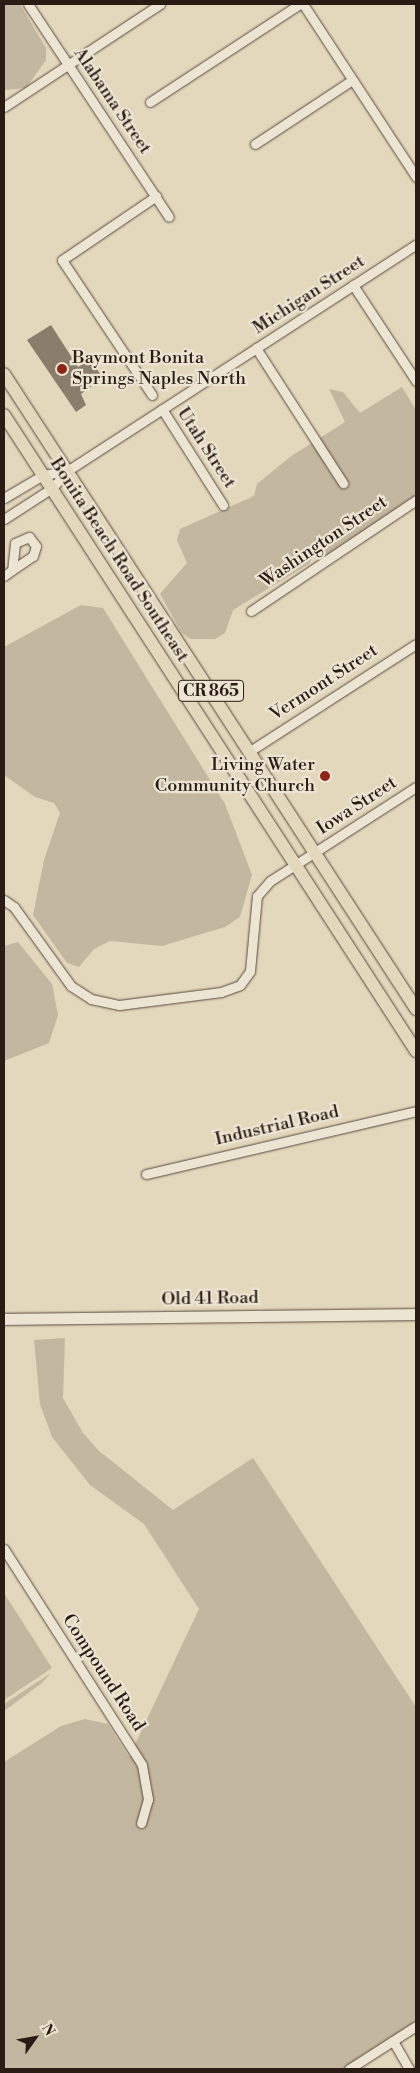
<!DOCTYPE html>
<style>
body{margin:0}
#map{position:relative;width:420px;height:2073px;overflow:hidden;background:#e3d7bc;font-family:"Libre Bodoni",serif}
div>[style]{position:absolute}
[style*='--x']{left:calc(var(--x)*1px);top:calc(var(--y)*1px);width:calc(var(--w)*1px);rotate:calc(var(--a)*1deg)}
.green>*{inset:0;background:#c4b79f}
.building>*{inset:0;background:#8a7d6b}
.roads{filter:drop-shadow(0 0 1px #584b3e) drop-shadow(0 0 1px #584b3e)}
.street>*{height:9px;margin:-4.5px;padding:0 4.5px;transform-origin:4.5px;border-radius:4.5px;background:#ede5d3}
.secondary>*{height:11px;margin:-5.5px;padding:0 5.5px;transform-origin:5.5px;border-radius:5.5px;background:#ede5d3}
.primary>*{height:12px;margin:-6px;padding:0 6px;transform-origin:6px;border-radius:6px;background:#e3d7bc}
.dots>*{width:14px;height:14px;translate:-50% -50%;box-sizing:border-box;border:2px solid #ede5d3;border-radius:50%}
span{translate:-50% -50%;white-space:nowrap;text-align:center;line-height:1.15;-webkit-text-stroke:4.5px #ede5d3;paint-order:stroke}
.shield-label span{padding:1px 4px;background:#ede5d3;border:1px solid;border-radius:4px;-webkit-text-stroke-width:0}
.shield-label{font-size:16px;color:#2a1c14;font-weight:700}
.street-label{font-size:18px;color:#2a1c14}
.poi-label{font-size:18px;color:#2a1c14}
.left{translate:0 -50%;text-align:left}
.right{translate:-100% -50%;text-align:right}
.frame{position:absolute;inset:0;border:5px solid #2a1c14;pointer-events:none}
.north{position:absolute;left:10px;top:2013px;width:50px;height:50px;-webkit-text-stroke:4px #ede5d3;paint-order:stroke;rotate:58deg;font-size:14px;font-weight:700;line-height:20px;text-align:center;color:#2a1c14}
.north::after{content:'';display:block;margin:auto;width:18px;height:22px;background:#2a1c14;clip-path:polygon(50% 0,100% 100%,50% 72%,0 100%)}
</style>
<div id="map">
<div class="green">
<div style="clip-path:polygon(4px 4px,20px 4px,46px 48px,46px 60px,26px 88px,4px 90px)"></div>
<div style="clip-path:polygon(402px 387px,416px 410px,416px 497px,320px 559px,317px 549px,309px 564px,233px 610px,225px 633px,215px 639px,190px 639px,181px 632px,160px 594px,187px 563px,177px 540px,180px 529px,254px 496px,257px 484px,290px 457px,345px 422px,329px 389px,343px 392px,360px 413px)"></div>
<div style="clip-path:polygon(81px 605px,103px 608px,225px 804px,252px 875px,240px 917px,225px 927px,162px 946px,110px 941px,94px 949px,79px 967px,67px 963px,33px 915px,44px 860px,60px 813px,54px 803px,35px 797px,4px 775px,4px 647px)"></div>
<div style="clip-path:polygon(18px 942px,52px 984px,58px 1015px,49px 1043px,4px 1061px,4px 946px)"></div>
<div style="clip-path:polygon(65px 1338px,63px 1398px,83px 1433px,98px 1450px,173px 1510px,253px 1458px,416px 1707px,416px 2026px,349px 2069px,4px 2069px,4px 1762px,61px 1726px,85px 1719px,108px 1724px,129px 1757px,199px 1609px,144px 1524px,90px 1485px,52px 1437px,40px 1404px,34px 1340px)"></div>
<div style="clip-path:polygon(4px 1593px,52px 1668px,4px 1700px)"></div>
<div style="clip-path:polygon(51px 1673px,42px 1683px,4px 1711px,4px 1704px)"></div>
</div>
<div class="building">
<div style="clip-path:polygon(51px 325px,78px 367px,90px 359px,103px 378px,81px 394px,86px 405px,76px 412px,27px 340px)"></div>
</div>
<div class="roads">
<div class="street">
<div style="--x:28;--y:4;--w:255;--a:56.5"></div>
<div style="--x:303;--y:4;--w:207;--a:56.8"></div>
<div style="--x:150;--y:102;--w:179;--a:-33.2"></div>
<div style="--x:4;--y:107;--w:187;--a:-33.4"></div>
<div style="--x:255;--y:144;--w:116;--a:-33.4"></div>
<div style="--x:353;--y:285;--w:115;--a:56.7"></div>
<div style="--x:256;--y:348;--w:161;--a:57.2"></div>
<div style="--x:152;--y:395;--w:162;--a:-123.7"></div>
<div style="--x:62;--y:260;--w:114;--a:-34.2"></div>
<div style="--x:162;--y:409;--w:114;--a:57.6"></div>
<div style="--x:67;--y:471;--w:416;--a:-33"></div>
<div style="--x:4;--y:498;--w:45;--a:-30.5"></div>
<div style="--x:43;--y:475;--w:24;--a:-9"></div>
<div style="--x:67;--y:471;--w:23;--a:131"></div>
<div style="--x:52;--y:488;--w:57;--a:147.1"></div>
<div style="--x:4;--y:576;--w:10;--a:-37"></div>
<div style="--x:12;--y:570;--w:25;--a:-34"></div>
<div style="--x:33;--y:556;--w:10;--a:-73"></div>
<div style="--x:36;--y:546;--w:11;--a:-128"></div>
<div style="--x:29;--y:537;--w:15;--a:157"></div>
<div style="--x:15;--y:543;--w:27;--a:96"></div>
<div style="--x:251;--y:611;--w:199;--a:-33.9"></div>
<div style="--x:250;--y:751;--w:197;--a:-32.8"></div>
<div style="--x:4;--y:900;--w:12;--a:35"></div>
<div style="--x:14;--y:907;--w:97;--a:54.2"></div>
<div style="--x:71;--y:986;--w:24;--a:33"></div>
<div style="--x:91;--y:999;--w:29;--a:12"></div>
<div style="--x:119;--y:1005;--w:103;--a:-7.3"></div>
<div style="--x:221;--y:992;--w:20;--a:-20"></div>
<div style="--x:240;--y:985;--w:17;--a:-54"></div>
<div style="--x:250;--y:971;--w:75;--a:-84.7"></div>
<div style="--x:257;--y:896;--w:20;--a:-49"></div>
<div style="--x:270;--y:881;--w:174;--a:-32.8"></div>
<div style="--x:146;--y:1174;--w:277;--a:-13.1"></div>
<div style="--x:4;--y:1549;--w:256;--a:57.4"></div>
<div style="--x:142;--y:1765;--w:35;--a:80"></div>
<div style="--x:148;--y:1799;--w:25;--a:106"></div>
<div style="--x:393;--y:2041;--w:32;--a:60"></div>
<div style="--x:349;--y:2069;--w:80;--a:-32.7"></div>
</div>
<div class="secondary">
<div style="--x:4;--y:1319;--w:412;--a:-0.7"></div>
</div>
<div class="primary">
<div style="--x:4;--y:374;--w:757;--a:57.02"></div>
<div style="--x:4;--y:415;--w:758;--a:57.06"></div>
</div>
</div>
<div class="dots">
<div style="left:62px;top:369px;background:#8f2418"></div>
<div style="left:325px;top:776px;background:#8f2418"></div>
</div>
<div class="shield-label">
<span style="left:211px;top:691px">CR 865</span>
</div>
<div class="street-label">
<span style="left:112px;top:101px;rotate:56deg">Alabama Street</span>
<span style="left:309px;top:295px;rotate:-33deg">Michigan Street</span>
<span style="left:206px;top:448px;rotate:57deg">Utah Street</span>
<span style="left:324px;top:542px;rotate:-34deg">Washington Street</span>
<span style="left:119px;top:560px;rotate:57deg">Bonita Beach Road Southeast</span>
<span style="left:324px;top:683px;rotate:-33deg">Vermont Street</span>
<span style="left:357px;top:806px;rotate:-33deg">Iowa Street</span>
<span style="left:277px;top:1126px;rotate:-13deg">Industrial Road</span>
<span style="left:210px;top:1299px;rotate:-1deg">Old 41 Road</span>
<span style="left:103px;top:1673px;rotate:57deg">Compound Road</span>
</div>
<div class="poi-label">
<span class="left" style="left:72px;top:369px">Baymont Bonita<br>Springs Naples North</span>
<span class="right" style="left:315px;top:776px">Living Water<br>Community Church</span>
</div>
<div class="frame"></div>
<div class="north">N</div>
</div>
